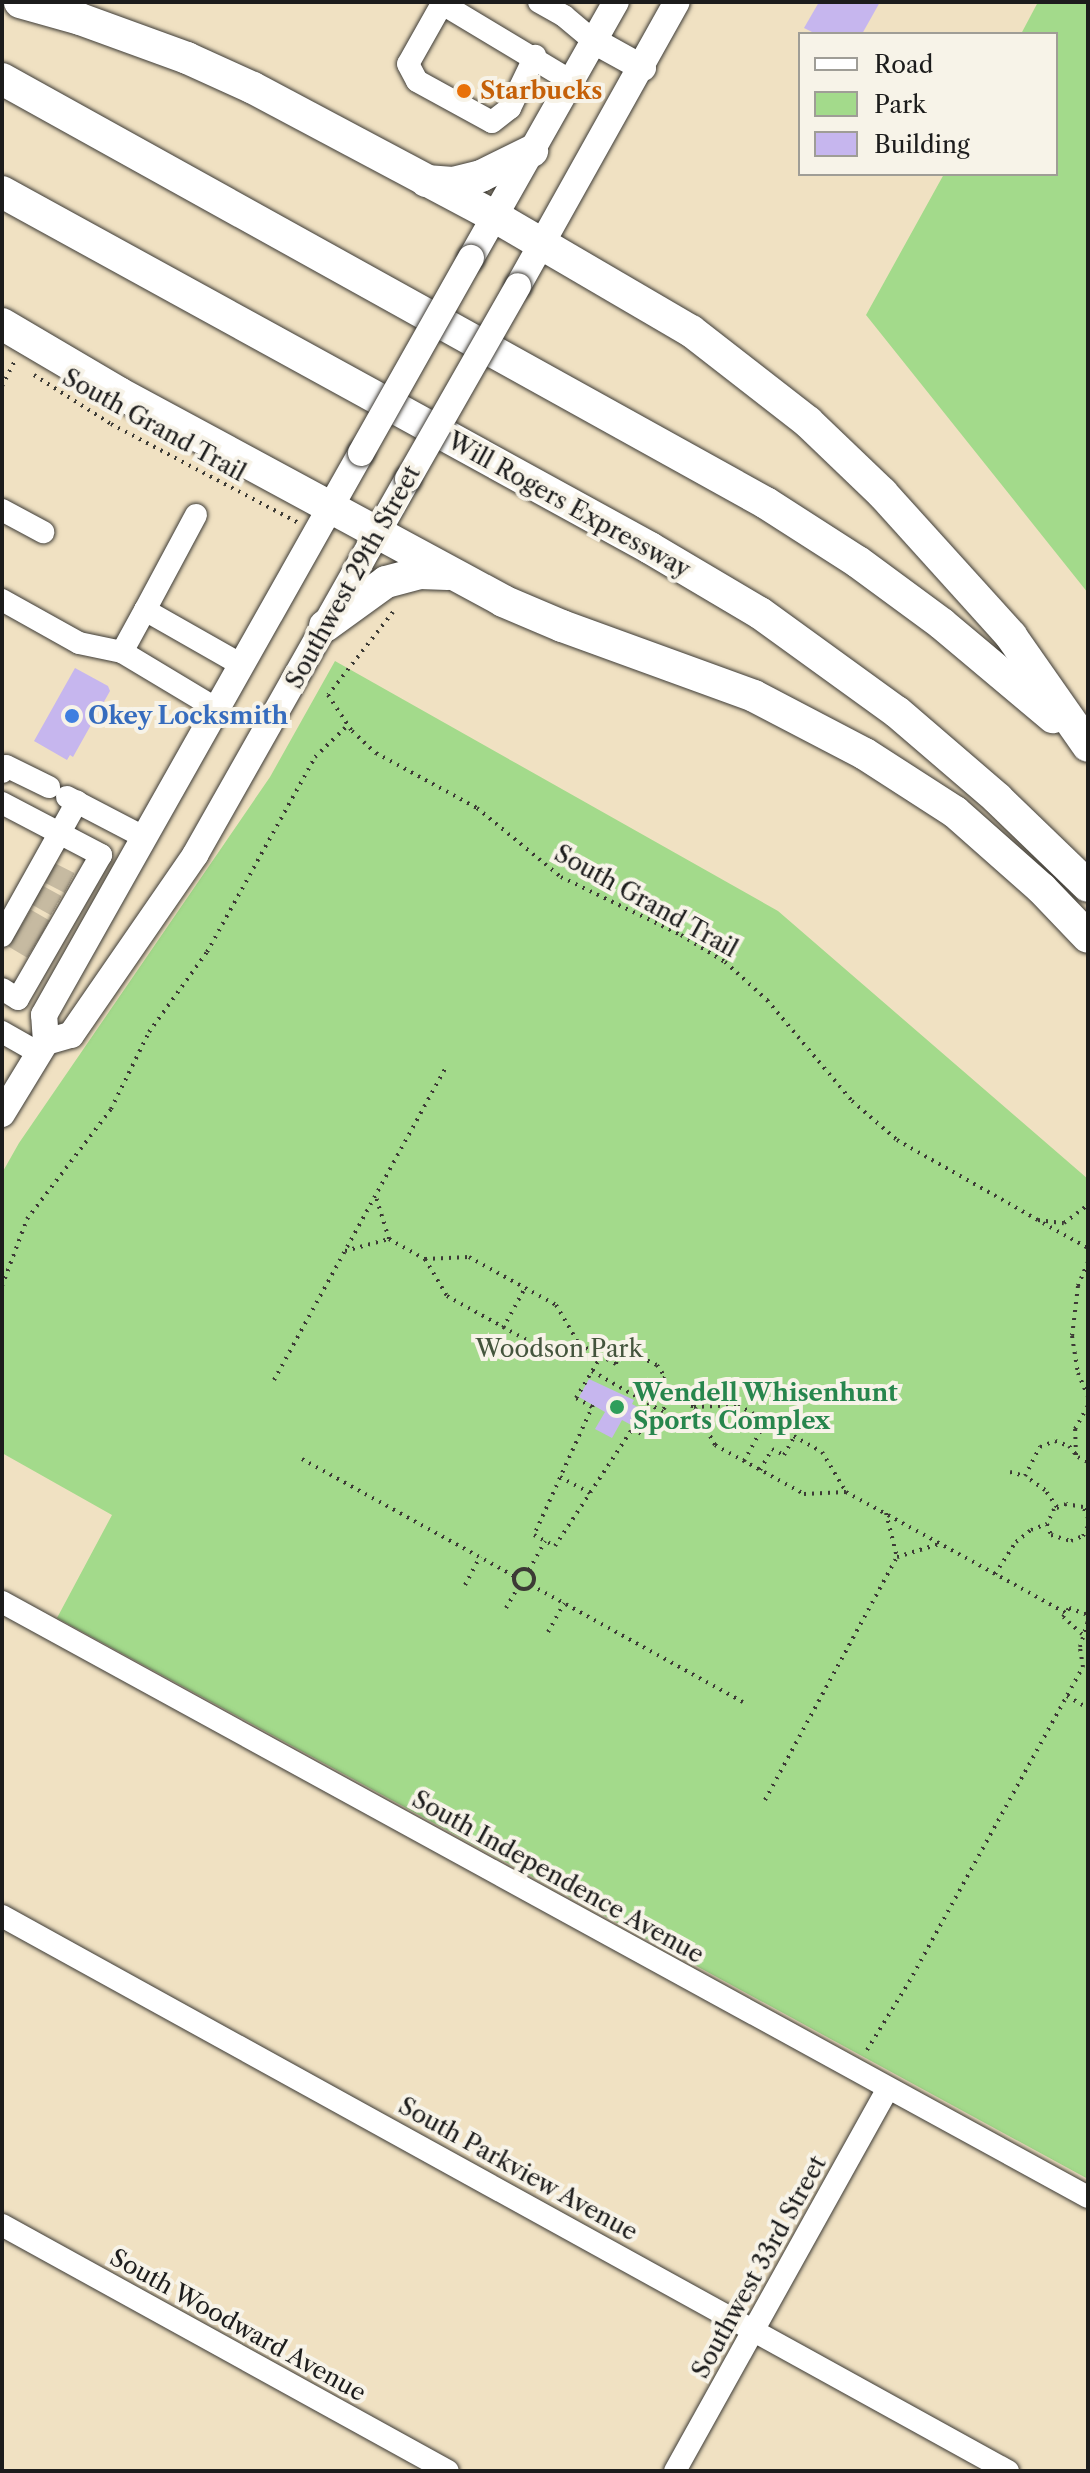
<!DOCTYPE html>
<style>
body{margin:0}
#map{position:relative;width:1090px;height:2473px;overflow:hidden;background:#f0e1c2;font-family:"Libre Caslon Text",serif}
div>[style]{position:absolute}
[style*='--x']{left:calc(var(--x)*1px);top:calc(var(--y)*1px);width:calc(var(--w)*1px);rotate:calc(var(--a)*1deg)}
.green>*{inset:0;background:#a3da8b}
.building>*{inset:0;background:#c6b6ee}
.minor-tunnel>*{height:22px;margin-top:-11px;transform-origin:0;background:repeating-linear-gradient(90deg,#c6baa1 0 22px,transparent 0 33px)}
.path>*{height:4px;margin-top:-2px;transform-origin:0;background:repeating-linear-gradient(90deg,#3c3a35 0 2px,transparent 0 8px)}
.path>.ring{margin:-2px;padding:0;box-sizing:content-box;background:none;border:4px solid #3c3a35;border-radius:50%}
.roads{filter:drop-shadow(0 0 2px #3c3a35) drop-shadow(0 0 2px #3c3a35)}
.minor>*{height:22px;margin:-11px;padding:0 11px;transform-origin:11px;border-radius:11px;background:#fff}
.major>*{height:26px;margin:-13px;padding:0 13px;transform-origin:13px;border-radius:13px;background:#fff}
.highway>*{height:32px;margin:-16px;padding:0 16px;transform-origin:16px;border-radius:16px;background:#fff}
.bridges{filter:drop-shadow(0 0 2px #3c3a35) drop-shadow(0 0 2px #3c3a35)}
.major-bridge>*{height:26px;margin:-13px;padding:0 13px;transform-origin:13px;border-radius:13px;background:#fff}
.dots>*{width:22px;height:22px;translate:-50% -50%;box-sizing:border-box;border:4px solid #f7f3e8;border-radius:50%}
span{translate:-50% -50%;white-space:nowrap;text-align:center;line-height:1.15;-webkit-text-stroke:8px #f7f3e8;paint-order:stroke}
.food-label{font-size:24px;color:#c56008;font-weight:700}
.left{translate:0 -50%;text-align:left}
.street-label{font-size:24px;color:#1c1c1c}
.shop-label{font-size:24px;color:#366cbe;font-weight:700}
.park-label{font-size:24px;color:#44553d}
.leisure-label{font-size:24px;color:#27864d;font-weight:700}
.frame{position:absolute;inset:0;border:4px solid #1c1c1c;pointer-events:none}
.legend{position:absolute;left:798px;top:32px;width:260px;height:144px;box-sizing:border-box;background:#f7f3e8;border:2px solid #9f9d96;margin:0;padding:10px 14px;list-style:none;font-size:24px;color:#1c1c1c}
.legend li{display:flex;align-items:center;gap:16px;height:40px}
.legend b{width:40px;border:2px solid #9f9d96}
</style>
<div id="map">
<div class="green">
<div style="clip-path:polygon(1038px 2px,1088px 2px,1088px 593px,866px 315px,944px 174px,1056px 174px,1056px 34px,1021px 34px)"></div>
<div style="clip-path:polygon(335px 661px,778px 911px,1088px 1179px,1088px 2179px,57px 1618px,112px 1515px,2px 1453px,2px 1173px,19px 1143px,270px 777px)"></div>
</div>
<div class="building">
<div style="clip-path:polygon(819px 2px,880px 2px,862px 34px,816px 34px,804px 28px)"></div>
<div style="clip-path:polygon(75px 668px,108px 686px,110px 691px,73px 757px,70px 755px,67px 760px,34px 741px)"></div>
<div style="clip-path:polygon(589px 1379px,634px 1400px,632px 1404px,657px 1418px,648px 1434px,622px 1420px,612px 1438px,595px 1429px,605px 1412px,579px 1397px)"></div>
</div>
<div class="minor-tunnel">
<div style="--x:50;--y:873;--w:25;--a:27"></div>
<div style="--x:37;--y:895;--w:26;--a:29"></div>
<div style="--x:25;--y:919;--w:24;--a:30"></div>
<div style="--x:14;--y:937;--w:23;--a:31"></div>
</div>
<div class="path">
<div style="--x:34;--y:375;--w:91;--a:32.5"></div>
<div style="--x:111;--y:424;--w:212;--a:27.8"></div>
<div style="--x:2;--y:386;--w:28;--a:-63"></div>
<div style="--x:393;--y:612;--w:105;--a:128.1"></div>
<div style="--x:328;--y:695;--w:43;--a:56.3"></div>
<div style="--x:352;--y:731;--w:33;--a:43"></div>
<div style="--x:376;--y:753;--w:115;--a:28.6"></div>
<div style="--x:477;--y:808;--w:109;--a:39.4"></div>
<div style="--x:561;--y:877;--w:133;--a:25.8"></div>
<div style="--x:681;--y:935;--w:52;--a:31.5"></div>
<div style="--x:725;--y:962;--w:57;--a:42.1"></div>
<div style="--x:767;--y:1000;--w:132;--a:49.9"></div>
<div style="--x:852;--y:1101;--w:60;--a:40.9"></div>
<div style="--x:897;--y:1140;--w:162;--a:29.6"></div>
<div style="--x:1038;--y:1220;--w:26;--a:7"></div>
<div style="--x:1064;--y:1223;--w:30;--a:-37"></div>
<div style="--x:1043;--y:1223;--w:51;--a:29.1"></div>
<div style="--x:389;--y:1239;--w:41;--a:29.1"></div>
<div style="--x:425;--y:1259;--w:44;--a:-2.6"></div>
<div style="--x:469;--y:1257;--w:99;--a:28.9"></div>
<div style="--x:556;--y:1305;--w:45;--a:59.5"></div>
<div style="--x:579;--y:1344;--w:42;--a:28.4"></div>
<div style="--x:616;--y:1364;--w:13;--a:-81"></div>
<div style="--x:618;--y:1351;--w:8;--a:-7"></div>
<div style="--x:626;--y:1350;--w:34;--a:26"></div>
<div style="--x:657;--y:1365;--w:14;--a:56"></div>
<div style="--x:665;--y:1377;--w:13;--a:132"></div>
<div style="--x:656;--y:1387;--w:43;--a:27.8"></div>
<div style="--x:694;--y:1407;--w:44;--a:-2.6"></div>
<div style="--x:738;--y:1405;--w:96;--a:29.2"></div>
<div style="--x:822;--y:1452;--w:47;--a:59"></div>
<div style="--x:846;--y:1492;--w:251;--a:28.8"></div>
<div style="--x:345;--y:1251;--w:46;--a:-15.3"></div>
<div style="--x:389;--y:1239;--w:44;--a:-107.2"></div>
<div style="--x:425;--y:1259;--w:43;--a:59.3"></div>
<div style="--x:447;--y:1296;--w:99;--a:28.9"></div>
<div style="--x:534;--y:1344;--w:45;--a:0"></div>
<div style="--x:1088;--y:1262;--w:26;--a:113"></div>
<div style="--x:1078;--y:1286;--w:50;--a:96.8"></div>
<div style="--x:1072;--y:1336;--w:37;--a:81"></div>
<div style="--x:1078;--y:1373;--w:26;--a:67"></div>
<div style="--x:2;--y:1286;--w:72;--a:-69.5"></div>
<div style="--x:27;--y:1219;--w:138;--a:-52.6"></div>
<div style="--x:111;--y:1109;--w:86;--a:-63.7"></div>
<div style="--x:149;--y:1032;--w:99;--a:-54.1"></div>
<div style="--x:207;--y:952;--w:223;--a:-61"></div>
<div style="--x:315;--y:757;--w:46;--a:-44.1"></div>
<div style="--x:503;--y:1328;--w:46;--a:-61.2"></div>
<div style="--x:592;--y:1371;--w:82;--a:30"></div>
<div style="--x:274;--y:1380;--w:357;--a:-61.2"></div>
<div style="--x:593;--y:1405;--w:143;--a:114.4"></div>
<div style="--x:534;--y:1535;--w:24;--a:28"></div>
<div style="--x:555;--y:1546;--w:144;--a:-56.6"></div>
<div style="--x:592;--y:1407;--w:18;--a:-151"></div>
<div style="--x:576;--y:1398;--w:49;--a:-59.2"></div>
<div style="--x:695;--y:1408;--w:42;--a:61.6"></div>
<div style="--x:715;--y:1445;--w:102;--a:28.8"></div>
<div style="--x:804;--y:1494;--w:42;--a:-2.7"></div>
<div style="--x:632;--y:1429;--w:18;--a:27"></div>
<div style="--x:648;--y:1437;--w:47;--a:-60.7"></div>
<div style="--x:1076;--y:1455;--w:26;--a:-92"></div>
<div style="--x:1075;--y:1429;--w:26;--a:-61"></div>
<div style="--x:302;--y:1459;--w:242;--a:28.9"></div>
<div style="--x:744;--y:1461;--w:46;--a:-61.2"></div>
<div style="--x:760;--y:1470;--w:24;--a:-60"></div>
<div style="--x:772;--y:1449;--w:13;--a:27"></div>
<div style="--x:784;--y:1455;--w:21;--a:-61"></div>
<div style="--x:1010;--y:1472;--w:16;--a:15"></div>
<div style="--x:560;--y:1477;--w:34;--a:28"></div>
<div style="--x:1057;--y:1507;--w:21;--a:-125"></div>
<div style="--x:1045;--y:1490;--w:24;--a:-145"></div>
<div style="--x:1025;--y:1476;--w:33;--a:-63"></div>
<div style="--x:1040;--y:1447;--w:16;--a:-22"></div>
<div style="--x:1055;--y:1441;--w:15;--a:20"></div>
<div style="--x:1069;--y:1446;--w:14;--a:51"></div>
<div style="--x:1078;--y:1457;--w:11;--a:27"></div>
<div style="--x:886;--y:1513;--w:45;--a:76"></div>
<div style="--x:897;--y:1557;--w:44;--a:-17.2"></div>
<div style="--x:1088;--y:1518;--w:12;--a:-114"></div>
<div style="--x:1083;--y:1507;--w:17;--a:-170"></div>
<div style="--x:1066;--y:1504;--w:13;--a:157"></div>
<div style="--x:1054;--y:1509;--w:17;--a:115"></div>
<div style="--x:1047;--y:1524;--w:12;--a:70"></div>
<div style="--x:1051;--y:1535;--w:21;--a:17"></div>
<div style="--x:1071;--y:1541;--w:13;--a:-23"></div>
<div style="--x:1083;--y:1536;--w:11;--a:-63"></div>
<div class="ring" style="left:514px;top:1569px;width:16px;height:16px"></div>
<div style="--x:529;--y:1570;--w:33;--a:-61"></div>
<div style="--x:995;--y:1574;--w:38;--a:-57"></div>
<div style="--x:1016;--y:1542;--w:19;--a:-39"></div>
<div style="--x:1031;--y:1530;--w:17;--a:-21"></div>
<div style="--x:465;--y:1585;--w:32;--a:-62"></div>
<div style="--x:531;--y:1585;--w:242;--a:28.9"></div>
<div style="--x:506;--y:1608;--w:24;--a:-60"></div>
<div style="--x:548;--y:1632;--w:33;--a:-61"></div>
<div style="--x:1082;--y:1634;--w:25;--a:-138"></div>
<div style="--x:1063;--y:1617;--w:11;--a:-56"></div>
<div style="--x:1069;--y:1608;--w:20;--a:20"></div>
<div style="--x:1067;--y:1696;--w:24;--a:30"></div>
<div style="--x:765;--y:1800;--w:277;--a:-61.5"></div>
<div style="--x:867;--y:2050;--w:80;--a:-58.3"></div>
<div style="--x:909;--y:1982;--w:360;--a:-61.1"></div>
<div style="--x:1083;--y:1667;--w:20;--a:-99"></div>
<div style="--x:1080;--y:1647;--w:27;--a:-73"></div>
</div>
<div class="roads">
<div class="minor">
<div style="--x:443;--y:2;--w:71;--a:119.4"></div>
<div style="--x:408;--y:64;--w:19;--a:62"></div>
<div style="--x:417;--y:81;--w:85;--a:28.7"></div>
<div style="--x:492;--y:122;--w:23;--a:-38"></div>
<div style="--x:510;--y:108;--w:58;--a:-64.3"></div>
<div style="--x:539;--y:2;--w:29;--a:29"></div>
<div style="--x:564;--y:16;--w:39;--a:40"></div>
<div style="--x:441;--y:3;--w:152;--a:31"></div>
<div style="--x:2;--y:510;--w:47;--a:28.2"></div>
<div style="--x:196;--y:515;--w:108;--a:118.2"></div>
<div style="--x:145;--y:610;--w:112;--a:29.6"></div>
<div style="--x:2;--y:600;--w:88;--a:29.2"></div>
<div style="--x:79;--y:643;--w:44;--a:11.8"></div>
<div style="--x:145;--y:610;--w:48;--a:118.7"></div>
<div style="--x:122;--y:652;--w:111;--a:31"></div>
<div style="--x:2;--y:772;--w:7;--a:-56"></div>
<div style="--x:6;--y:766;--w:48;--a:26"></div>
<div style="--x:67;--y:797;--w:87;--a:27.5"></div>
<div style="--x:2;--y:803;--w:112;--a:27.7"></div>
<div style="--x:101;--y:855;--w:166;--a:120"></div>
<div style="--x:18;--y:999;--w:19;--a:-148"></div>
<div style="--x:2;--y:936;--w:154;--a:-60.8"></div>
<div style="--x:2;--y:1032;--w:43;--a:29.6"></div>
<div style="--x:2;--y:1602;--w:1238;--a:28.72"></div>
<div style="--x:2;--y:1916;--w:1149;--a:28.89"></div>
<div style="--x:2;--y:2225;--w:509;--a:28.88"></div>
<div style="--x:675;--y:2471;--w:438;--a:-60.9"></div>
</div>
<div class="major">
<div style="--x:594;--y:41;--w:56;--a:28.9"></div>
<div style="--x:471;--y:258;--w:294;--a:-60.5"></div>
<div style="--x:518;--y:286;--w:325;--a:-60.8"></div>
<div style="--x:46;--y:1042;--w:26;--a:-16"></div>
<div style="--x:71;--y:1035;--w:219;--a:-55.4"></div>
<div style="--x:195;--y:855;--w:432;--a:-60.5"></div>
<div style="--x:2;--y:1114;--w:84;--a:-58.6"></div>
<div style="--x:46;--y:1042;--w:27;--a:-94"></div>
<div style="--x:44;--y:1015;--w:645;--a:-60.57"></div>
</div>
<div class="highway">
<div style="--x:20;--y:2;--w:62;--a:15.8"></div>
<div style="--x:80;--y:19;--w:114;--a:20"></div>
<div style="--x:187;--y:58;--w:72;--a:24.4"></div>
<div style="--x:253;--y:88;--w:273;--a:28"></div>
<div style="--x:494;--y:216;--w:228;--a:30.3"></div>
<div style="--x:691;--y:331;--w:148;--a:37.9"></div>
<div style="--x:808;--y:422;--w:103;--a:43.8"></div>
<div style="--x:882;--y:493;--w:193;--a:47.9"></div>
<div style="--x:1011;--y:636;--w:134;--a:55"></div>
<div style="--x:2;--y:79;--w:874;--a:29.03"></div>
<div style="--x:766;--y:503;--w:109;--a:32.7"></div>
<div style="--x:858;--y:562;--w:104;--a:36.4"></div>
<div style="--x:942;--y:624;--w:145;--a:40"></div>
<div style="--x:426;--y:181;--w:27;--a:4"></div>
<div style="--x:453;--y:183;--w:29;--a:-14"></div>
<div style="--x:481;--y:176;--w:57;--a:-26.1"></div>
<div style="--x:2;--y:192;--w:739;--a:28.78"></div>
<div style="--x:650;--y:548;--w:128;--a:30.6"></div>
<div style="--x:760;--y:613;--w:169;--a:35.9"></div>
<div style="--x:897;--y:712;--w:133;--a:40.7"></div>
<div style="--x:998;--y:799;--w:125;--a:44"></div>
<div style="--x:2;--y:324;--w:136;--a:30.5"></div>
<div style="--x:119;--y:393;--w:437;--a:28.4"></div>
<div style="--x:503;--y:601;--w:64;--a:23"></div>
<div style="--x:562;--y:626;--w:204;--a:20"></div>
<div style="--x:754;--y:696;--w:125;--a:27.6"></div>
<div style="--x:865;--y:754;--w:107;--a:32.8"></div>
<div style="--x:955;--y:812;--w:116;--a:41.5"></div>
<div style="--x:1042;--y:889;--w:66;--a:46.2"></div>
<div style="--x:325;--y:626;--w:75;--a:-35.8"></div>
<div style="--x:386;--y:582;--w:35;--a:-15"></div>
<div style="--x:420;--y:573;--w:28;--a:2"></div>
</div>
</div>
<div class="bridges">
<div class="major-bridge">
<div style="--x:361;--y:453;--w:224;--a:-60.6"></div>
<div style="--x:408;--y:479;--w:222;--a:-60.3"></div>
</div>
</div>
<div class="dots">
<div style="left:464px;top:91px;background:#e8710a"></div>
<div style="left:72px;top:716px;background:#3f7fe0"></div>
<div style="left:617px;top:1407px;background:#2e9e5b"></div>
</div>
<div class="food-label">
<span class="left" style="left:480px;top:91px">Starbucks</span>
</div>
<div class="street-label">
<span style="left:154px;top:425px;rotate:29deg">South Grand Trail</span>
<span style="left:569px;top:505px;rotate:29deg">Will Rogers Expressway</span>
<span style="left:353px;top:577px;rotate:-61deg">Southwest 29th Street</span>
<span style="left:646px;top:901px;rotate:29deg">South Grand Trail</span>
<span style="left:558px;top:1877px;rotate:29deg">South Independence Avenue</span>
<span style="left:518px;top:2169px;rotate:29deg">South Parkview Avenue</span>
<span style="left:759px;top:2267px;rotate:-61deg">Southwest 33rd Street</span>
<span style="left:238px;top:2325px;rotate:29deg">South Woodward Avenue</span>
</div>
<div class="shop-label">
<span class="left" style="left:88px;top:716px">Okey Locksmith</span>
</div>
<div class="park-label">
<span style="left:559px;top:1349px">Woodson Park</span>
</div>
<div class="leisure-label">
<span class="left" style="left:633px;top:1407px">Wendell Whisenhunt<br>Sports Complex</span>
</div>
<div class="frame"></div>
<ul class="legend">
<li><b style="height:10px;background:#fff"></b>Road</li>
<li><b style="height:22px;background:#a3da8b"></b>Park</li>
<li><b style="height:22px;background:#c6b6ee"></b>Building</li>
</ul>
</div>
